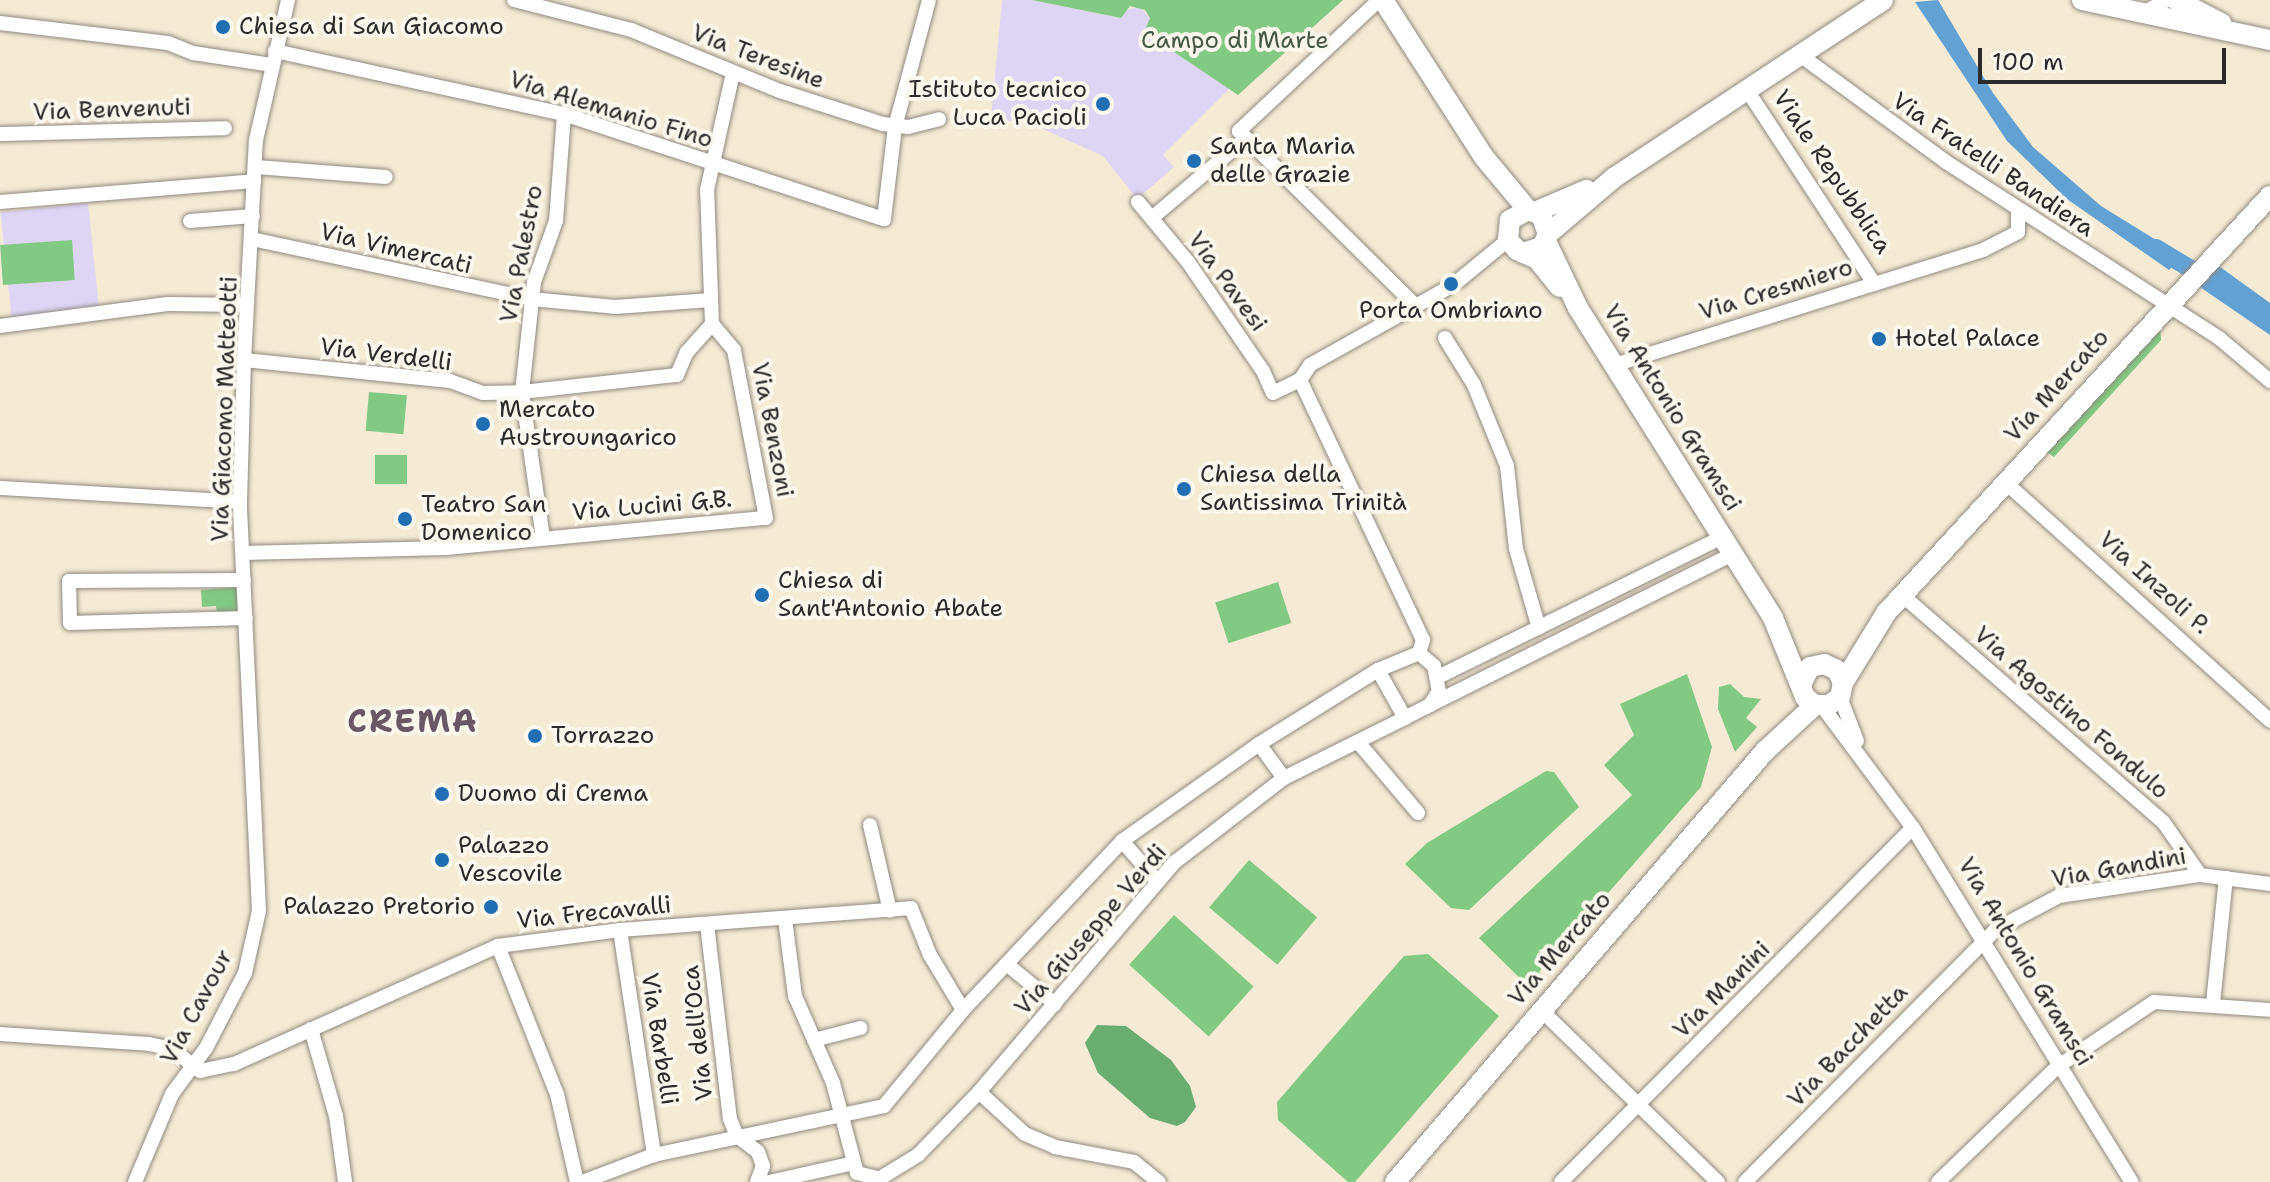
<!DOCTYPE html>
<meta charset="utf-8">
<style>
body{margin:0}
#map{position:relative;width:2270px;height:1182px;overflow:hidden;background:#f5ead4;font-family:"Shantell Sans",sans-serif}
div>[style]{position:absolute}
[style*='--x']{left:calc(var(--x)*1px);top:calc(var(--y)*1px);width:calc(var(--w)*1px);rotate:calc(var(--a)*1deg)}
.built>*{inset:0;background:#ded5f5;transform-origin:0 0}
.green>*{inset:0;background:#82c983;transform-origin:0 0}
.forest>*{inset:0;background:#69ad71}
.water>*{inset:0;background:#62a1d4}
.canal>*{height:18px;margin:-9px;padding:0 9px;transform-origin:9px;border-radius:9px;background:#62a1d4}
.roads{filter:drop-shadow(0 0 2px #908a80) drop-shadow(0 0 2px #908a80)}
.street>*{height:14px;margin:-7px;padding:0 7px;transform-origin:7px;border-radius:7px;background:#fff}
.secondary>*{height:20px;margin:-10px;padding:0 10px;transform-origin:10px;border-radius:10px;background:#fff}
.dots>*{width:22px;height:22px;translate:-50% -50%;box-sizing:border-box;border:4px solid #fbf7ec;border-radius:50%}
span{translate:-50% -50%;white-space:nowrap;text-align:center;line-height:1.15;-webkit-text-stroke:8px #fbf7ec;paint-order:stroke}
.poi-label{font-size:24px;color:#2b2b2b}
.left{translate:0 -50%;text-align:left}
.right{translate:-100% -50%;text-align:right}
.park-label{font-size:24px;color:#455a45}
.street-label{font-size:24px;color:#2b2b2b}
.district-label{font-size:32px;color:#6a5765;font-weight:700;letter-spacing:2px}
.scale{position:absolute;left:1978px;top:48px;width:248px;height:36px;box-sizing:border-box;border:4px solid #2b2b2b;border-top:0;padding-left:10px;font-size:24px;line-height:28px;white-space:nowrap;color:#2b2b2b;-webkit-text-stroke:6px #fbf7ec;paint-order:stroke}
</style>
<div id="map">
<div class="built">
<div style="clip-path:polygon(1002px 0,1032px 0,1120px 18px,1123px 10px,1139px 7px,1150px 18px,1145px 33px,1229px 89px,1163px 155px,1174px 167px,1137px 199px,1103px 156px,1027px 122px,991px 119px)"></div>
<div style="left:88px;top:203px;width:110px;height:88px;rotate:84deg"></div>
</div>
<div class="green">
<div style="clip-path:polygon(1032px 0,1343px 0,1238px 95px,1144px 32px,1150px 18px,1145px 10px,1130px 6px,1121px 18px)"></div>
<div style="left:72px;top:240px;width:40px;height:72px;rotate:86deg"></div>
<div style="clip-path:polygon(2160px 326px,2161px 340px,2054px 457px,2047px 452px)"></div>
<div style="left:369px;top:392px;width:38px;height:39px;rotate:5deg"></div>
<div style="left:407px;top:455px;width:29px;height:32px;rotate:90deg"></div>
<div style="left:1278px;top:582px;width:43px;height:66px;rotate:72deg"></div>
<div style="clip-path:polygon(239px 587px,241px 613px,217px 615px,216px 606px,202px 607px,201px 590px)"></div>
<div style="clip-path:polygon(1687px 674px,1712px 747px,1701px 787px,1539px 972px,1544px 979px,1535px 993px,1479px 938px,1632px 795px,1604px 765px,1634px 735px,1620px 704px)"></div>
<div style="clip-path:polygon(1730px 684px,1744px 697px,1761px 699px,1746px 718px,1757px 727px,1735px 752px,1718px 709px,1719px 687px)"></div>
<div style="clip-path:polygon(1546px 771px,1554px 772px,1579px 807px,1469px 910px,1451px 908px,1405px 864px,1427px 843px)"></div>
<div style="left:1249px;top:860px;width:89px;height:62px;rotate:40deg"></div>
<div style="left:1174px;top:915px;width:107px;height:67px;rotate:42deg"></div>
<div style="clip-path:polygon(1428px 954px,1499px 1016px,1355px 1182px,1348px 1182px,1278px 1120px,1277px 1102px,1404px 956px)"></div>
</div>
<div class="forest">
<div style="clip-path:polygon(1097px 1025px,1126px 1026px,1171px 1060px,1190px 1086px,1196px 1107px,1185px 1122px,1177px 1126px,1150px 1118px,1098px 1073px,1085px 1043px)"></div>
</div>
<div class="water">
<div style="clip-path:polygon(1938px 0,1993px 93px,2033px 147px,2101px 206px,2182px 256px,2169px 270px,2067px 199px,2007px 141px,1915px 2px)"></div>
<div style="clip-path:polygon(2216px 264px,2270px 303px,2270px 335px,2197px 285px)"></div>
</div>
<div class="canal">
<div style="--x:2156;--y:248;--w:62;--a:31.1"></div>
</div>
<div class="roads">
<div class="street">
<div style="--x:514;--y:0;--w:121;--a:14.4"></div>
<div style="--x:631;--y:30;--w:161;--a:22.3"></div>
<div style="--x:780;--y:91;--w:108;--a:17.8"></div>
<div style="--x:883;--y:124;--w:25;--a:7"></div>
<div style="--x:908;--y:127;--w:32;--a:-14"></div>
<div style="--x:1379;--y:0;--w:192;--a:136.9"></div>
<div style="--x:1239;--y:131;--w:247;--a:44.7"></div>
<div style="--x:2141;--y:14;--w:30;--a:-28"></div>
<div style="--x:0;--y:23;--w:169;--a:6.8"></div>
<div style="--x:168;--y:43;--w:27;--a:22"></div>
<div style="--x:193;--y:53;--w:79;--a:8.7"></div>
<div style="--x:275;--y:51;--w:296;--a:12.3"></div>
<div style="--x:564;--y:114;--w:337;--a:18.2"></div>
<div style="--x:884;--y:219;--w:93;--a:-83.2"></div>
<div style="--x:895;--y:127;--w:131;--a:-75"></div>
<div style="--x:1800;--y:55;--w:181;--a:36.2"></div>
<div style="--x:1946;--y:162;--w:325;--a:32.8"></div>
<div style="--x:2219;--y:338;--w:67;--a:40.1"></div>
<div style="--x:1747;--y:90;--w:231;--a:56.7"></div>
<div style="--x:0;--y:134;--w:225;--a:-1.5"></div>
<div style="--x:256;--y:167;--w:130;--a:4.4"></div>
<div style="--x:0;--y:202;--w:255;--a:-4.7"></div>
<div style="--x:1138;--y:202;--w:78;--a:50.2"></div>
<div style="--x:1188;--y:262;--w:132;--a:55.5"></div>
<div style="--x:1263;--y:371;--w:24;--a:66"></div>
<div style="--x:1273;--y:393;--w:30;--a:-26"></div>
<div style="--x:1153;--y:217;--w:118;--a:-40.2"></div>
<div style="--x:190;--y:221;--w:63;--a:-4.5"></div>
<div style="--x:252;--y:239;--w:285;--a:12.1"></div>
<div style="--x:531;--y:299;--w:84;--a:5.4"></div>
<div style="--x:615;--y:307;--w:96;--a:-4.2"></div>
<div style="--x:1458;--y:281;--w:65;--a:-39.4"></div>
<div style="--x:712;--y:324;--w:134;--a:-92.1"></div>
<div style="--x:707;--y:190;--w:120;--a:-77.5"></div>
<div style="--x:0;--y:326;--w:169;--a:-7.5"></div>
<div style="--x:168;--y:304;--w:79;--a:0.7"></div>
<div style="--x:1445;--y:338;--w:55;--a:58.3"></div>
<div style="--x:1474;--y:385;--w:87;--a:67.8"></div>
<div style="--x:1507;--y:466;--w:83;--a:83.8"></div>
<div style="--x:1516;--y:549;--w:82;--a:73.8"></div>
<div style="--x:244;--y:360;--w:207;--a:5.8"></div>
<div style="--x:450;--y:381;--w:35;--a:20"></div>
<div style="--x:483;--y:393;--w:39;--a:-1"></div>
<div style="--x:522;--y:392;--w:156;--a:-6.3"></div>
<div style="--x:677;--y:375;--w:25;--a:-67"></div>
<div style="--x:687;--y:352;--w:38;--a:-48"></div>
<div style="--x:1614;--y:365;--w:387;--a:-17.3"></div>
<div style="--x:1983;--y:250;--w:39;--a:-27"></div>
<div style="--x:2018;--y:232;--w:22;--a:-90"></div>
<div style="--x:2005;--y:482;--w:357;--a:42"></div>
<div style="--x:0;--y:488;--w:240;--a:3.3"></div>
<div style="--x:543;--y:538;--w:148;--a:-98.2"></div>
<div style="--x:522;--y:392;--w:111;--a:-83.8"></div>
<div style="--x:534;--y:282;--w:65;--a:-70.2"></div>
<div style="--x:556;--y:221;--w:107;--a:-85.7"></div>
<div style="--x:243;--y:553;--w:203;--a:-1.4"></div>
<div style="--x:446;--y:548;--w:321;--a:-5.4"></div>
<div style="--x:766;--y:518;--w:171;--a:-100.8"></div>
<div style="--x:734;--y:350;--w:34;--a:-130"></div>
<div style="--x:244;--y:580;--w:175;--a:179.7"></div>
<div style="--x:69;--y:581;--w:42;--a:88.6"></div>
<div style="--x:70;--y:623;--w:176;--a:-1.6"></div>
<div style="--x:1902;--y:595;--w:347;--a:41"></div>
<div style="--x:2164;--y:823;--w:63;--a:55.3"></div>
<div style="--x:1419;--y:653;--w:14;--a:-73"></div>
<div style="--x:1423;--y:640;--w:288;--a:-115.3"></div>
<div style="--x:1300;--y:380;--w:18;--a:-56"></div>
<div style="--x:1310;--y:365;--w:156;--a:-29.2"></div>
<div style="--x:1419;--y:653;--w:20;--a:41"></div>
<div style="--x:1434;--y:666;--w:25;--a:79"></div>
<div style="--x:1439;--y:691;--w:17;--a:123"></div>
<div style="--x:1430;--y:705;--w:28;--a:153"></div>
<div style="--x:1405;--y:718;--w:55;--a:-119.4"></div>
<div style="--x:1378;--y:670;--w:44;--a:-22.5"></div>
<div style="--x:1438;--y:677;--w:317;--a:-26.2"></div>
<div style="--x:1840;--y:697;--w:47;--a:68.9"></div>
<div style="--x:1430;--y:705;--w:339;--a:-26.5"></div>
<div style="--x:1822;--y:706;--w:152;--a:53.3"></div>
<div style="--x:1913;--y:828;--w:416;--a:58.3"></div>
<div style="--x:1358;--y:742;--w:93;--a:49.8"></div>
<div style="--x:1259;--y:744;--w:42;--a:53.7"></div>
<div style="--x:870;--y:825;--w:88;--a:76.9"></div>
<div style="--x:1122;--y:841;--w:53;--a:48.8"></div>
<div style="--x:785;--y:919;--w:78;--a:82.6"></div>
<div style="--x:795;--y:996;--w:95;--a:66.4"></div>
<div style="--x:833;--y:1083;--w:93;--a:75.1"></div>
<div style="--x:857;--y:1173;--w:21;--a:14"></div>
<div style="--x:707;--y:924;--w:196;--a:83.3"></div>
<div style="--x:730;--y:1119;--w:18;--a:68"></div>
<div style="--x:737;--y:1136;--w:26;--a:37"></div>
<div style="--x:758;--y:1152;--w:15;--a:70"></div>
<div style="--x:763;--y:1166;--w:17;--a:111"></div>
<div style="--x:620;--y:930;--w:228;--a:81.4"></div>
<div style="--x:498;--y:946;--w:159;--a:68.3"></div>
<div style="--x:557;--y:1094;--w:90;--a:77.2"></div>
<div style="--x:1008;--y:965;--w:61;--a:39.7"></div>
<div style="--x:2213;--y:1003;--w:126;--a:-84.1"></div>
<div style="--x:1541;--y:1010;--w:247;--a:44.2"></div>
<div style="--x:311;--y:1029;--w:91;--a:74"></div>
<div style="--x:336;--y:1116;--w:67;--a:82.2"></div>
<div style="--x:0;--y:1034;--w:149;--a:3.8"></div>
<div style="--x:149;--y:1044;--w:24;--a:12"></div>
<div style="--x:172;--y:1049;--w:36;--a:38"></div>
<div style="--x:200;--y:1071;--w:35;--a:-12"></div>
<div style="--x:234;--y:1064;--w:289;--a:-24.1"></div>
<div style="--x:498;--y:946;--w:123;--a:-7.5"></div>
<div style="--x:620;--y:930;--w:292;--a:-4.3"></div>
<div style="--x:911;--y:908;--w:51;--a:68"></div>
<div style="--x:930;--y:955;--w:64;--a:59"></div>
<div style="--x:814;--y:1040;--w:48;--a:-14.6"></div>
<div style="--x:979;--y:1092;--w:62;--a:42.4"></div>
<div style="--x:1025;--y:1134;--w:33;--a:23"></div>
<div style="--x:1055;--y:1147;--w:80;--a:10.8"></div>
<div style="--x:1134;--y:1162;--w:32;--a:39"></div>
<div style="--x:135;--y:1182;--w:95;--a:-67.2"></div>
<div style="--x:172;--y:1094;--w:57;--a:-53.5"></div>
<div style="--x:206;--y:1048;--w:85;--a:-62.5"></div>
<div style="--x:245;--y:973;--w:64;--a:-77.3"></div>
<div style="--x:259;--y:911;--w:409;--a:-92.7"></div>
<div style="--x:240;--y:502;--w:142;--a:-88.4"></div>
<div style="--x:244;--y:360;--w:220;--a:-86.9"></div>
<div style="--x:256;--y:140;--w:144;--a:-77.1"></div>
<div style="--x:582;--y:1182;--w:77;--a:-20.6"></div>
<div style="--x:654;--y:1155;--w:235;--a:-12"></div>
<div style="--x:884;--y:1106;--w:124;--a:-50.5"></div>
<div style="--x:963;--y:1010;--w:232;--a:-46.7"></div>
<div style="--x:1122;--y:841;--w:168;--a:-35.3"></div>
<div style="--x:1259;--y:744;--w:140;--a:-31.9"></div>
<div style="--x:769;--y:1182;--w:87;--a:-12.6"></div>
<div style="--x:874;--y:1182;--w:52;--a:-31.5"></div>
<div style="--x:918;--y:1155;--w:88;--a:-45.9"></div>
<div style="--x:979;--y:1092;--w:302;--a:-49.6"></div>
<div style="--x:1175;--y:862;--w:138;--a:-37.6"></div>
<div style="--x:1284;--y:778;--w:135;--a:-26.4"></div>
<div style="--x:1561;--y:1182;--w:499;--a:-45.2"></div>
<div style="--x:1745;--y:1182;--w:355;--a:-45.2"></div>
<div style="--x:1995;--y:930;--w:72;--a:-28"></div>
<div style="--x:2059;--y:896;--w:143;--a:-8.5"></div>
<div style="--x:2200;--y:875;--w:71;--a:7.3"></div>
<div style="--x:1938;--y:1182;--w:165;--a:-44"></div>
<div style="--x:2057;--y:1067;--w:117;--a:-33.8"></div>
<div style="--x:2154;--y:1002;--w:116;--a:3.9"></div>
</div>
<div class="secondary">
<div style="--x:1383;--y:0;--w:185;--a:57.3"></div>
<div style="--x:1483;--y:156;--w:70;--a:50.2"></div>
<div style="--x:2082;--y:0;--w:192;--a:12"></div>
<div style="--x:2176;--y:0;--w:51;--a:27.1"></div>
<div style="--x:1535;--y:212;--w:56;--a:-23.3"></div>
<div style="--x:1548;--y:234;--w:88;--a:-40.4"></div>
<div style="--x:1615;--y:177;--w:321;--a:-33.4"></div>
<div style="--x:1546;--y:241;--w:74;--a:64.5"></div>
<div style="--x:1578;--y:308;--w:366;--a:57.8"></div>
<div style="--x:1773;--y:618;--w:85;--a:67.9"></div>
<div style="--x:1805;--y:697;--w:13;--a:39"></div>
<div style="--x:1815;--y:705;--w:14;--a:0"></div>
<div style="--x:1829;--y:705;--w:14;--a:-36"></div>
<div style="--x:1840;--y:697;--w:14;--a:-78"></div>
<div style="--x:1843;--y:683;--w:14;--a:-115"></div>
<div style="--x:1837;--y:670;--w:14;--a:-155"></div>
<div style="--x:1824;--y:664;--w:14;--a:168"></div>
<div style="--x:1810;--y:667;--w:20;--a:117"></div>
<div style="--x:1523;--y:253;--w:20;--a:-18"></div>
<div style="--x:1542;--y:247;--w:14;--a:-65"></div>
<div style="--x:1548;--y:234;--w:20;--a:-110"></div>
<div style="--x:1541;--y:215;--w:14;--a:-159"></div>
<div style="--x:1528;--y:210;--w:21;--a:151"></div>
<div style="--x:1510;--y:220;--w:20;--a:96"></div>
<div style="--x:1508;--y:240;--w:13;--a:48"></div>
<div style="--x:1517;--y:250;--w:22;--a:24"></div>
<div style="--x:1537;--y:259;--w:36;--a:51"></div>
<div style="--x:1843;--y:683;--w:82;--a:-58.4"></div>
<div style="--x:1886;--y:613;--w:567;--a:-47.36"></div>
<div style="--x:1395;--y:1182;--w:568;--a:-49.35"></div>
<div style="--x:1765;--y:751;--w:68;--a:-42.6"></div>
</div>
</div>
<div class="dots">
<div style="left:223px;top:27px;background:#1f6fb2"></div>
<div style="left:1103px;top:104px;background:#1f6fb2"></div>
<div style="left:1194px;top:161px;background:#1f6fb2"></div>
<div style="left:1451px;top:284px;background:#1f6fb2"></div>
<div style="left:1879px;top:339px;background:#1f6fb2"></div>
<div style="left:483px;top:424px;background:#1f6fb2"></div>
<div style="left:1184px;top:489px;background:#1f6fb2"></div>
<div style="left:405px;top:519px;background:#1f6fb2"></div>
<div style="left:762px;top:595px;background:#1f6fb2"></div>
<div style="left:535px;top:736px;background:#1f6fb2"></div>
<div style="left:442px;top:794px;background:#1f6fb2"></div>
<div style="left:442px;top:860px;background:#1f6fb2"></div>
<div style="left:491px;top:907px;background:#1f6fb2"></div>
</div>
<div class="poi-label">
<span class="left" style="left:239px;top:27px">Chiesa di San Giacomo</span>
<span class="right" style="left:1087px;top:104px">Istituto tecnico<br>Luca Pacioli</span>
<span class="left" style="left:1210px;top:161px">Santa Maria<br>delle Grazie</span>
<span style="left:1451px;top:311px">Porta Ombriano</span>
<span class="left" style="left:1895px;top:339px">Hotel Palace</span>
<span class="left" style="left:499px;top:424px">Mercato<br>Austroungarico</span>
<span class="left" style="left:1200px;top:489px">Chiesa della<br>Santissima Trinità</span>
<span class="left" style="left:421px;top:519px">Teatro San<br>Domenico</span>
<span class="left" style="left:778px;top:595px">Chiesa di<br>Sant'Antonio Abate</span>
<span class="left" style="left:551px;top:736px">Torrazzo</span>
<span class="left" style="left:458px;top:794px">Duomo di Crema</span>
<span class="left" style="left:458px;top:860px">Palazzo<br>Vescovile</span>
<span class="right" style="left:475px;top:907px">Palazzo Pretorio</span>
</div>
<div class="park-label">
<span style="left:1235px;top:41px">Campo di Marte</span>
</div>
<div class="street-label">
<span style="left:758px;top:57px;rotate:21deg">Via Teresine</span>
<span style="left:112px;top:110px;rotate:-2deg">Via Benvenuti</span>
<span style="left:611px;top:110px;rotate:17deg">Via Alemanio Fino</span>
<span style="left:1993px;top:165px;rotate:34deg">Via Fratelli Bandiera</span>
<span style="left:1832px;top:172px;rotate:56deg">Viale Repubblica</span>
<span style="left:396px;top:249px;rotate:13deg">Via Vimercati</span>
<span style="left:522px;top:254px;rotate:-79deg">Via Palestro</span>
<span style="left:1227px;top:282px;rotate:54deg">Via Pavesi</span>
<span style="left:1776px;top:290px;rotate:-17deg">Via Cresmiero</span>
<span style="left:386px;top:355px;rotate:7deg">Via Verdelli</span>
<span style="left:2057px;top:386px;rotate:-48deg">Via Mercato</span>
<span style="left:1672px;top:408px;rotate:58deg">Via Antonio Gramsci</span>
<span style="left:225px;top:409px;rotate:-88deg">Via Giacomo Matteotti</span>
<span style="left:772px;top:430px;rotate:79deg">Via Benzoni</span>
<span style="left:652px;top:506px;rotate:-5deg">Via Lucini G.B.</span>
<span style="left:2154px;top:583px;rotate:42deg">Via Inzoli P.</span>
<span style="left:2071px;top:713px;rotate:41deg">Via Agostino Fondulo</span>
<span style="left:2119px;top:868px;rotate:-10deg">Via Gandini</span>
<span style="left:594px;top:913px;rotate:-6deg">Via Frecavalli</span>
<span style="left:1091px;top:930px;rotate:-49deg">Via Giuseppe Verdi</span>
<span style="left:1560px;top:949px;rotate:-49deg">Via Mercato</span>
<span style="left:2025px;top:962px;rotate:59deg">Via Antonio Gramsci</span>
<span style="left:1722px;top:990px;rotate:-45deg">Via Manini</span>
<span style="left:197px;top:1007px;rotate:-62deg">Via Cavour</span>
<span style="left:698px;top:1033px;rotate:-96deg">Via dell'Oca</span>
<span style="left:659px;top:1039px;rotate:81deg">Via Barbelli</span>
<span style="left:1848px;top:1046px;rotate:-46deg">Via Bacchetta</span>
</div>
<div class="district-label">
<span style="left:413px;top:721px">CREMA</span>
</div>
<div class="scale">100 m</div>
</div>
